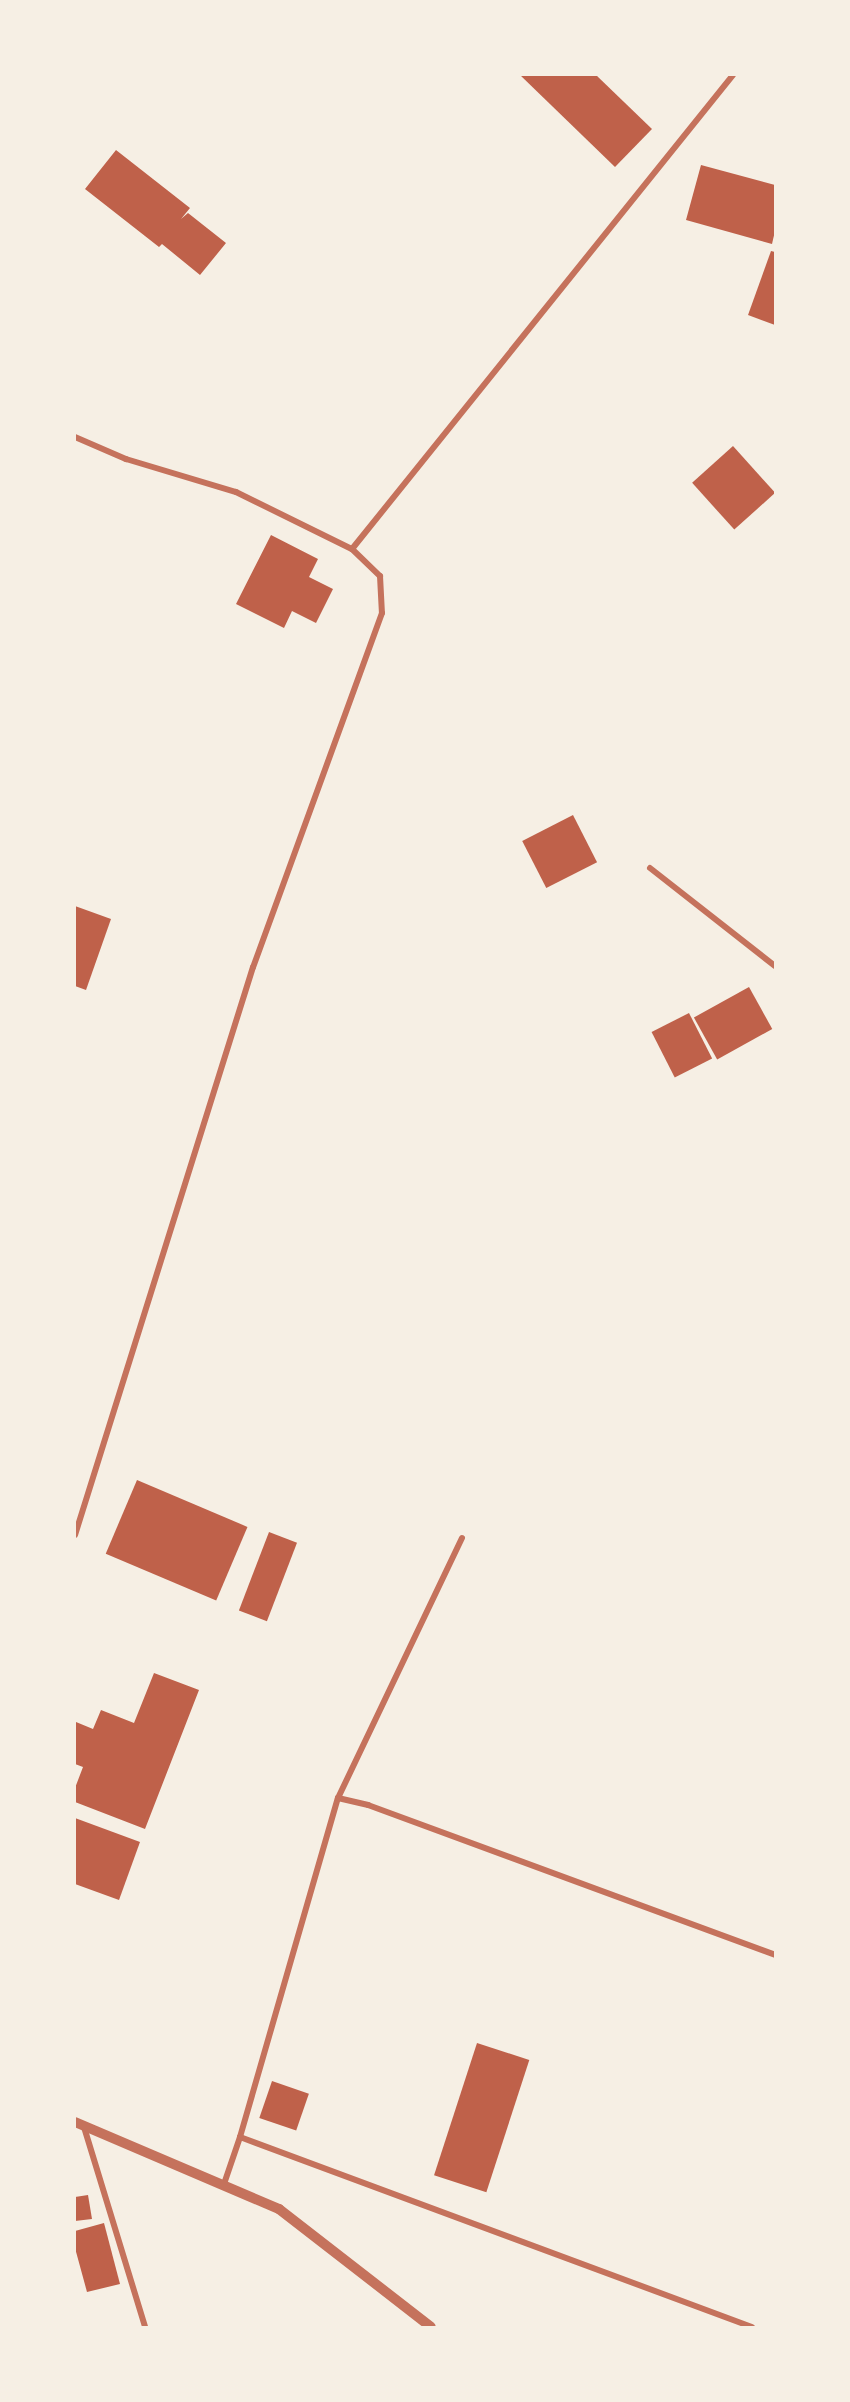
<!DOCTYPE html>
<style>
body{margin:0}
#map{position:relative;width:850px;height:2402px;overflow:hidden;background:#f6efe4;font-family:"Work Sans",sans-serif}
div>[style]{position:absolute}
[style*='--x']{left:calc(var(--x)*1px);top:calc(var(--y)*1px);width:calc(var(--w)*1px);rotate:calc(var(--a)*1deg)}
.building>*{inset:0;background:#bf614a;transform-origin:0 0}
.minor>*{height:6px;margin:-3px;padding:0 3px;transform-origin:3px;border-radius:3px;background:#c5725c}
.tertiary>*{height:10px;margin:-5px;padding:0 5px;transform-origin:5px;border-radius:5px;background:#c5725c}
span{translate:-50% -50%;white-space:nowrap;text-align:center;line-height:1.15;-webkit-text-stroke:4.5px #f6efe4;paint-order:stroke}
.frame{position:absolute;inset:0;border:76px solid #f6efe4;pointer-events:none}
</style>
<div id="map">
<div class="building">
<div style="clip-path:polygon(520px 75px,596px 75px,652px 129px,615px 167px)"></div>
<div style="clip-path:polygon(116px 150px,190px 208px,181px 219px,188px 213px,226px 243px,200px 275px,162px 244px,159px 247px,85px 189px)"></div>
<div style="clip-path:polygon(701px 165px,775px 185px,775px 231px,772px 244px,686px 220px)"></div>
<div style="clip-path:polygon(771px 251px,775px 252px,775px 325px,748px 315px)"></div>
<div style="left:733px;top:446px;width:63px;height:55px;rotate:48deg"></div>
<div style="clip-path:polygon(271px 535px,318px 559px,309px 577px,333px 589px,316px 623px,292px 611px,284px 628px,236px 604px)"></div>
<div style="left:573px;top:815px;width:53px;height:57px;rotate:63deg"></div>
<div style="clip-path:polygon(75px 906px,111px 919px,86px 990px,75px 986px)"></div>
<div style="left:749px;top:987px;width:48px;height:63px;rotate:61deg"></div>
<div style="left:689px;top:1013px;width:51px;height:42px;rotate:63deg"></div>
<div style="left:137px;top:1480px;width:120px;height:80px;rotate:23deg"></div>
<div style="left:269px;top:1532px;width:30px;height:84px;rotate:21deg"></div>
<div style="clip-path:polygon(154px 1673px,199px 1690px,145px 1829px,75px 1802px,75px 1788px,83px 1767px,75px 1764px,75px 1726px,76px 1722px,93px 1729px,101px 1710px,134px 1723px)"></div>
<div style="clip-path:polygon(75px 1818px,140px 1842px,119px 1900px,75px 1884px)"></div>
<div style="left:477px;top:2043px;width:55px;height:139px;rotate:18deg"></div>
<div style="left:272px;top:2081px;width:39px;height:39px;rotate:19deg"></div>
<div style="clip-path:polygon(88px 2195px,92px 2219px,75px 2221px,75px 2197px)"></div>
<div style="clip-path:polygon(104px 2223px,120px 2284px,87px 2292px,75px 2248px,75px 2231px)"></div>
</div>
<div class="minor">
<div style="--x:75;--y:437;--w:56;--a:23.3"></div>
<div style="--x:126;--y:459;--w:115;--a:16.7"></div>
<div style="--x:236;--y:492;--w:129;--a:26.2"></div>
<div style="--x:352;--y:549;--w:39;--a:44"></div>
<div style="--x:380;--y:576;--w:37;--a:87"></div>
<div style="--x:382;--y:613;--w:377;--a:110"></div>
<div style="--x:253;--y:967;--w:595;--a:107.4"></div>
<div style="--x:352;--y:549;--w:608;--a:-51.21"></div>
<div style="--x:650;--y:868;--w:159;--a:38.1"></div>
<div style="--x:338;--y:1798;--w:31;--a:13"></div>
<div style="--x:368;--y:1805;--w:434;--a:20.2"></div>
<div style="--x:84;--y:2127;--w:209;--a:73"></div>
<div style="--x:240;--y:2137;--w:546;--a:20.36"></div>
<div style="--x:224;--y:2184;--w:50;--a:-71.2"></div>
<div style="--x:240;--y:2137;--w:353;--a:-73.9"></div>
<div style="--x:338;--y:1798;--w:288;--a:-64.5"></div>
</div>
<div class="tertiary">
<div style="--x:75;--y:2122;--w:222;--a:23.1"></div>
<div style="--x:279;--y:2209;--w:192;--a:37.8"></div>
</div>
<div class="frame"></div>
</div>
